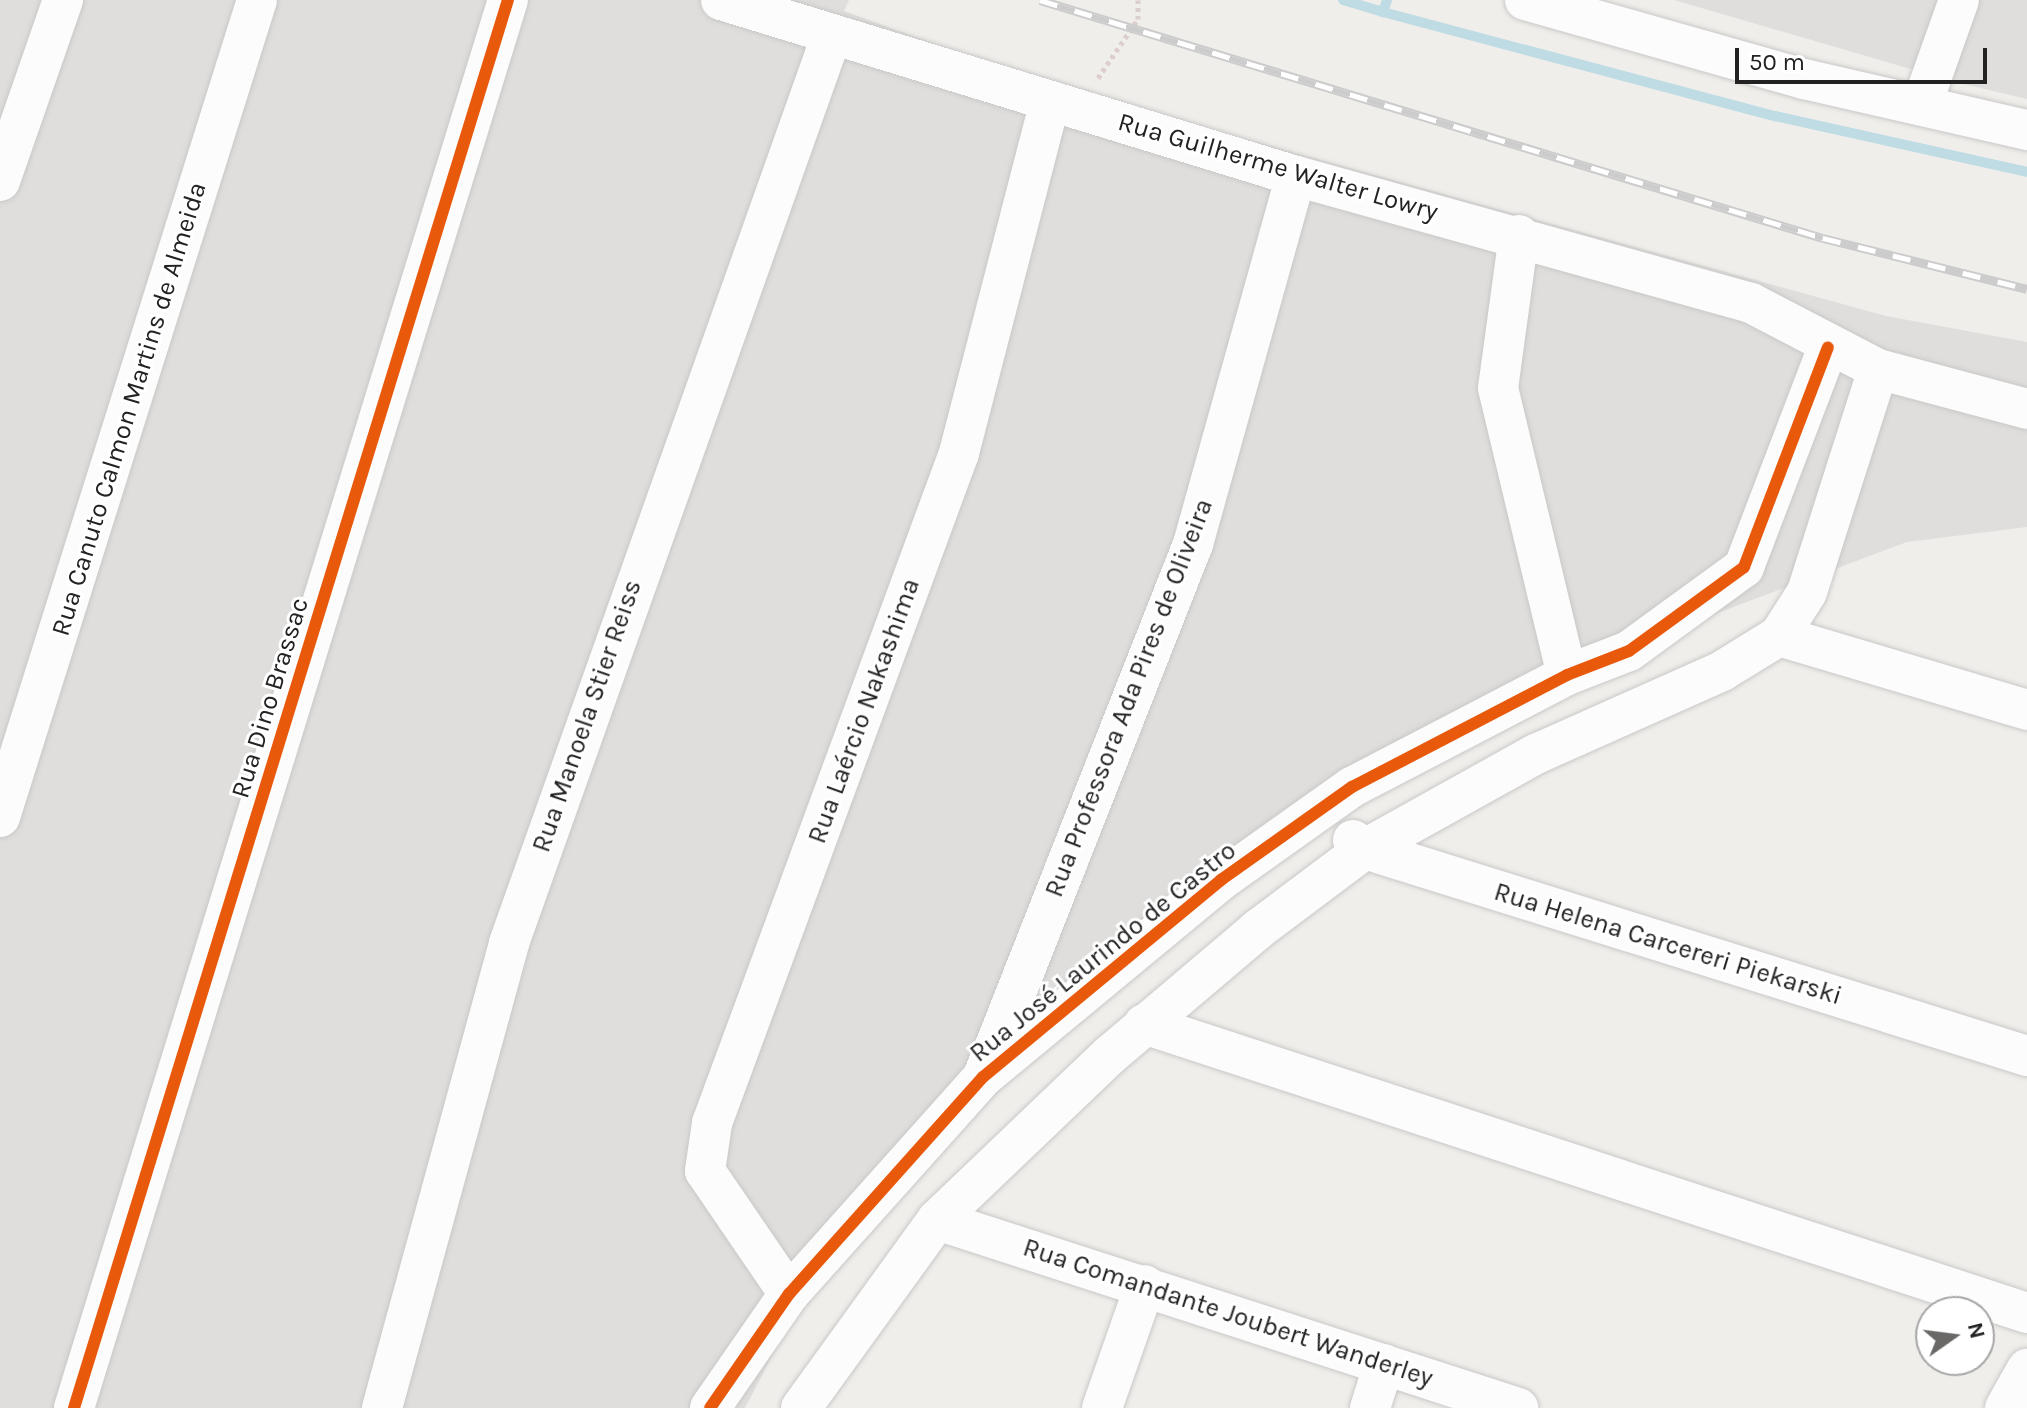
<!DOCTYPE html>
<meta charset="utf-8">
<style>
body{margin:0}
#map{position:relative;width:2027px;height:1408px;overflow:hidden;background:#f0eeeb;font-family:Karla,sans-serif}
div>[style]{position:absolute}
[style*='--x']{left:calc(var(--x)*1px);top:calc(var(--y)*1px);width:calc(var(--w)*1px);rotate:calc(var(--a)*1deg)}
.residential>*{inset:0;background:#dfdedc}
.stream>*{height:10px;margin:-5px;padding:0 5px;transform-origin:5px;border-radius:5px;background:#bfdbe3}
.path>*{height:5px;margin-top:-2.5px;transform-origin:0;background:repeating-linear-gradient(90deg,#dccecd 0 4px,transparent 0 8px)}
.roads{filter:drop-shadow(0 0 2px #c9c8c7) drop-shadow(0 0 2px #c9c8c7)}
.minor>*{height:40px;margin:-20px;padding:0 20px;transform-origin:20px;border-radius:20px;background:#fdfcfc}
.rail>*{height:9px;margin-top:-4.5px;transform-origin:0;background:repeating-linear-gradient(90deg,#fff 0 18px,#ccc 0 36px);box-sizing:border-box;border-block:2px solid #ccc}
.cycleway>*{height:12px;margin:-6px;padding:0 6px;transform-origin:6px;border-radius:6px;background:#e8590c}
span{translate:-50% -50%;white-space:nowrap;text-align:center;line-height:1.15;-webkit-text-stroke:6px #fff;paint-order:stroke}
.street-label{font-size:26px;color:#222}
.north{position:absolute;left:1915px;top:1296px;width:80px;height:80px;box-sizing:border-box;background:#fff;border:2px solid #a7a7a7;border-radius:50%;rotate:76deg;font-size:22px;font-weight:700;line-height:32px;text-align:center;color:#222}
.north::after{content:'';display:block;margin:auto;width:28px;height:36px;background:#6a6968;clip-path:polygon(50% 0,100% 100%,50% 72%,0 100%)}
.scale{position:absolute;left:1735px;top:48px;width:252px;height:36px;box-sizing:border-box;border:4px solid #222;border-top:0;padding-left:10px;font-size:24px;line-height:28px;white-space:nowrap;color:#222;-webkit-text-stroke:6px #fff;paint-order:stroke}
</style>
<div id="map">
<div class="residential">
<div style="clip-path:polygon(0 0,849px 0,844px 11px,1045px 84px,1886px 316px,2027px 342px,2027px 527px,1907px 542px,1568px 669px,1329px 814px,1003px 1087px,798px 1306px,745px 1408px,0 1408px)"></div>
<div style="clip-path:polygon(1674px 0,2027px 0,2027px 99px,1955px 82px)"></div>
</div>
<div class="stream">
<div style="--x:1343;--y:0;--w:42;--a:16.7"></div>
<div style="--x:1387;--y:0;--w:13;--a:108"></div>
<div style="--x:1383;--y:12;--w:406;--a:14.9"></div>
<div style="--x:1775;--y:116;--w:258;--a:12.5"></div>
</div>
<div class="path">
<div style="--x:1098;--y:78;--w:71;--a:-55.9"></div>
<div style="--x:1138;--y:19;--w:19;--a:-90"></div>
</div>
<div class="roads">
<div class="minor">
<div style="--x:721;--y:0;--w:601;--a:17.02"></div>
<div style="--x:1296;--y:176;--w:472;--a:15.6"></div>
<div style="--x:1751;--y:303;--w:143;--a:27.5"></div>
<div style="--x:1878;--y:369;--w:154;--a:15"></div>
<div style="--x:1525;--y:0;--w:290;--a:15.8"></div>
<div style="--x:1804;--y:79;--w:229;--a:12.9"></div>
<div style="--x:1922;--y:104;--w:110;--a:-70.4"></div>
<div style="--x:0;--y:181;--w:192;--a:-70.8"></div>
<div style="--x:1519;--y:235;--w:154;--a:97.8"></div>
<div style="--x:1498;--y:388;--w:295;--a:76.5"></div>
<div style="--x:1779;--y:636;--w:259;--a:16.6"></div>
<div style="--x:0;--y:817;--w:856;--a:-72.54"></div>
<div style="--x:1353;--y:840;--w:15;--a:37"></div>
<div style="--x:1365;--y:849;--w:694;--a:17.36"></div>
<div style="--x:1144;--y:1024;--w:929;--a:18.12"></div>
<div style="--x:984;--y:1074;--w:570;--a:-68.48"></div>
<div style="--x:1193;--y:544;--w:382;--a:-74.4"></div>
<div style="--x:937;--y:1220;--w:611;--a:17.93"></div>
<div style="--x:789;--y:1294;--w:149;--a:-124.3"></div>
<div style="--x:705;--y:1171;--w:49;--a:-81.7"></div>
<div style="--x:712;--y:1123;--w:714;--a:-69.76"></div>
<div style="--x:959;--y:453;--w:363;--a:-75.5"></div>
<div style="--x:74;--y:1408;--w:1473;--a:-72.87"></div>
<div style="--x:382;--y:1408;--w:482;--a:-74.7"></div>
<div style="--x:509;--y:943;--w:962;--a:-70.43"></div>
<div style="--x:710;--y:1408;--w:139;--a:-55.3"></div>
<div style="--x:789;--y:1294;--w:291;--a:-48.2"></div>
<div style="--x:983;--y:1077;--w:309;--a:-39.6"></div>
<div style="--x:1221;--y:880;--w:161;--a:-35.4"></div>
<div style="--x:1352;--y:787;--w:242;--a:-27.5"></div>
<div style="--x:1567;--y:675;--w:66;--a:-21.2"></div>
<div style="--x:1629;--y:651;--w:142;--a:-36.1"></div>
<div style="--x:1744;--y:567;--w:235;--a:-69.1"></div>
<div style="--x:801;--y:1408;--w:232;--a:-54.1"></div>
<div style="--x:937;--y:1220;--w:240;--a:-43.7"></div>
<div style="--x:1111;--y:1054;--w:192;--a:-40.3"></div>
<div style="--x:1257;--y:930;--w:135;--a:-36.9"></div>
<div style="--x:1365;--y:849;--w:196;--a:-29.1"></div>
<div style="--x:1536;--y:754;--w:204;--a:-24"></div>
<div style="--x:1722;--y:671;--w:67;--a:-31.6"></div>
<div style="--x:1779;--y:636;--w:52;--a:-57.5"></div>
<div style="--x:1807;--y:592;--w:234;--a:-72.3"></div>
<div style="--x:1102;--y:1408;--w:130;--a:-70.7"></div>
<div style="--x:1370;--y:1408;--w:46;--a:-72.3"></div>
<div style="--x:2005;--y:1408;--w:45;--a:-60.6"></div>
</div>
</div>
<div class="rail">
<div style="--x:1040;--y:0;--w:818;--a:16.91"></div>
<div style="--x:1823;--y:238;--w:210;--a:14"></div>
</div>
<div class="cycleway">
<div style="--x:74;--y:1408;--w:1473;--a:-72.87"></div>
<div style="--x:710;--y:1408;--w:139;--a:-55.3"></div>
<div style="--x:789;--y:1294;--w:291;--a:-48.2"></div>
<div style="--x:983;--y:1077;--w:309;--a:-39.6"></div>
<div style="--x:1221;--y:880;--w:161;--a:-35.4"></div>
<div style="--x:1352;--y:787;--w:242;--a:-27.5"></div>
<div style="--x:1567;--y:675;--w:66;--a:-21.2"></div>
<div style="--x:1629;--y:651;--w:142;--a:-36.1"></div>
<div style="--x:1744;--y:567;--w:235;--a:-69.1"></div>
</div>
<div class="street-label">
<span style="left:1278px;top:167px;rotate:16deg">Rua Guilherme Walter Lowry</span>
<span style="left:129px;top:409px;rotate:-73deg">Rua Canuto Calmon Martins de Almeida</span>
<span style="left:270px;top:698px;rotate:-73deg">Rua Dino Brassac</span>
<span style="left:1129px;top:698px;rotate:-69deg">Rua Professora Ada Pires de Oliveira</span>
<span style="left:864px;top:711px;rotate:-70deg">Rua Laércio Nakashima</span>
<span style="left:587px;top:716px;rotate:-71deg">Rua Manoela Stier Reiss</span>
<span style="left:1668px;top:944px;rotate:17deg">Rua Helena Carcereri Piekarski</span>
<span style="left:1103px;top:952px;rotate:-39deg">Rua José Laurindo de Castro</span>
<span style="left:1228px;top:1313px;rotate:18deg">Rua Comandante Joubert Wanderley</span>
</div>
<div class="north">N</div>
<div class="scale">50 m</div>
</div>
